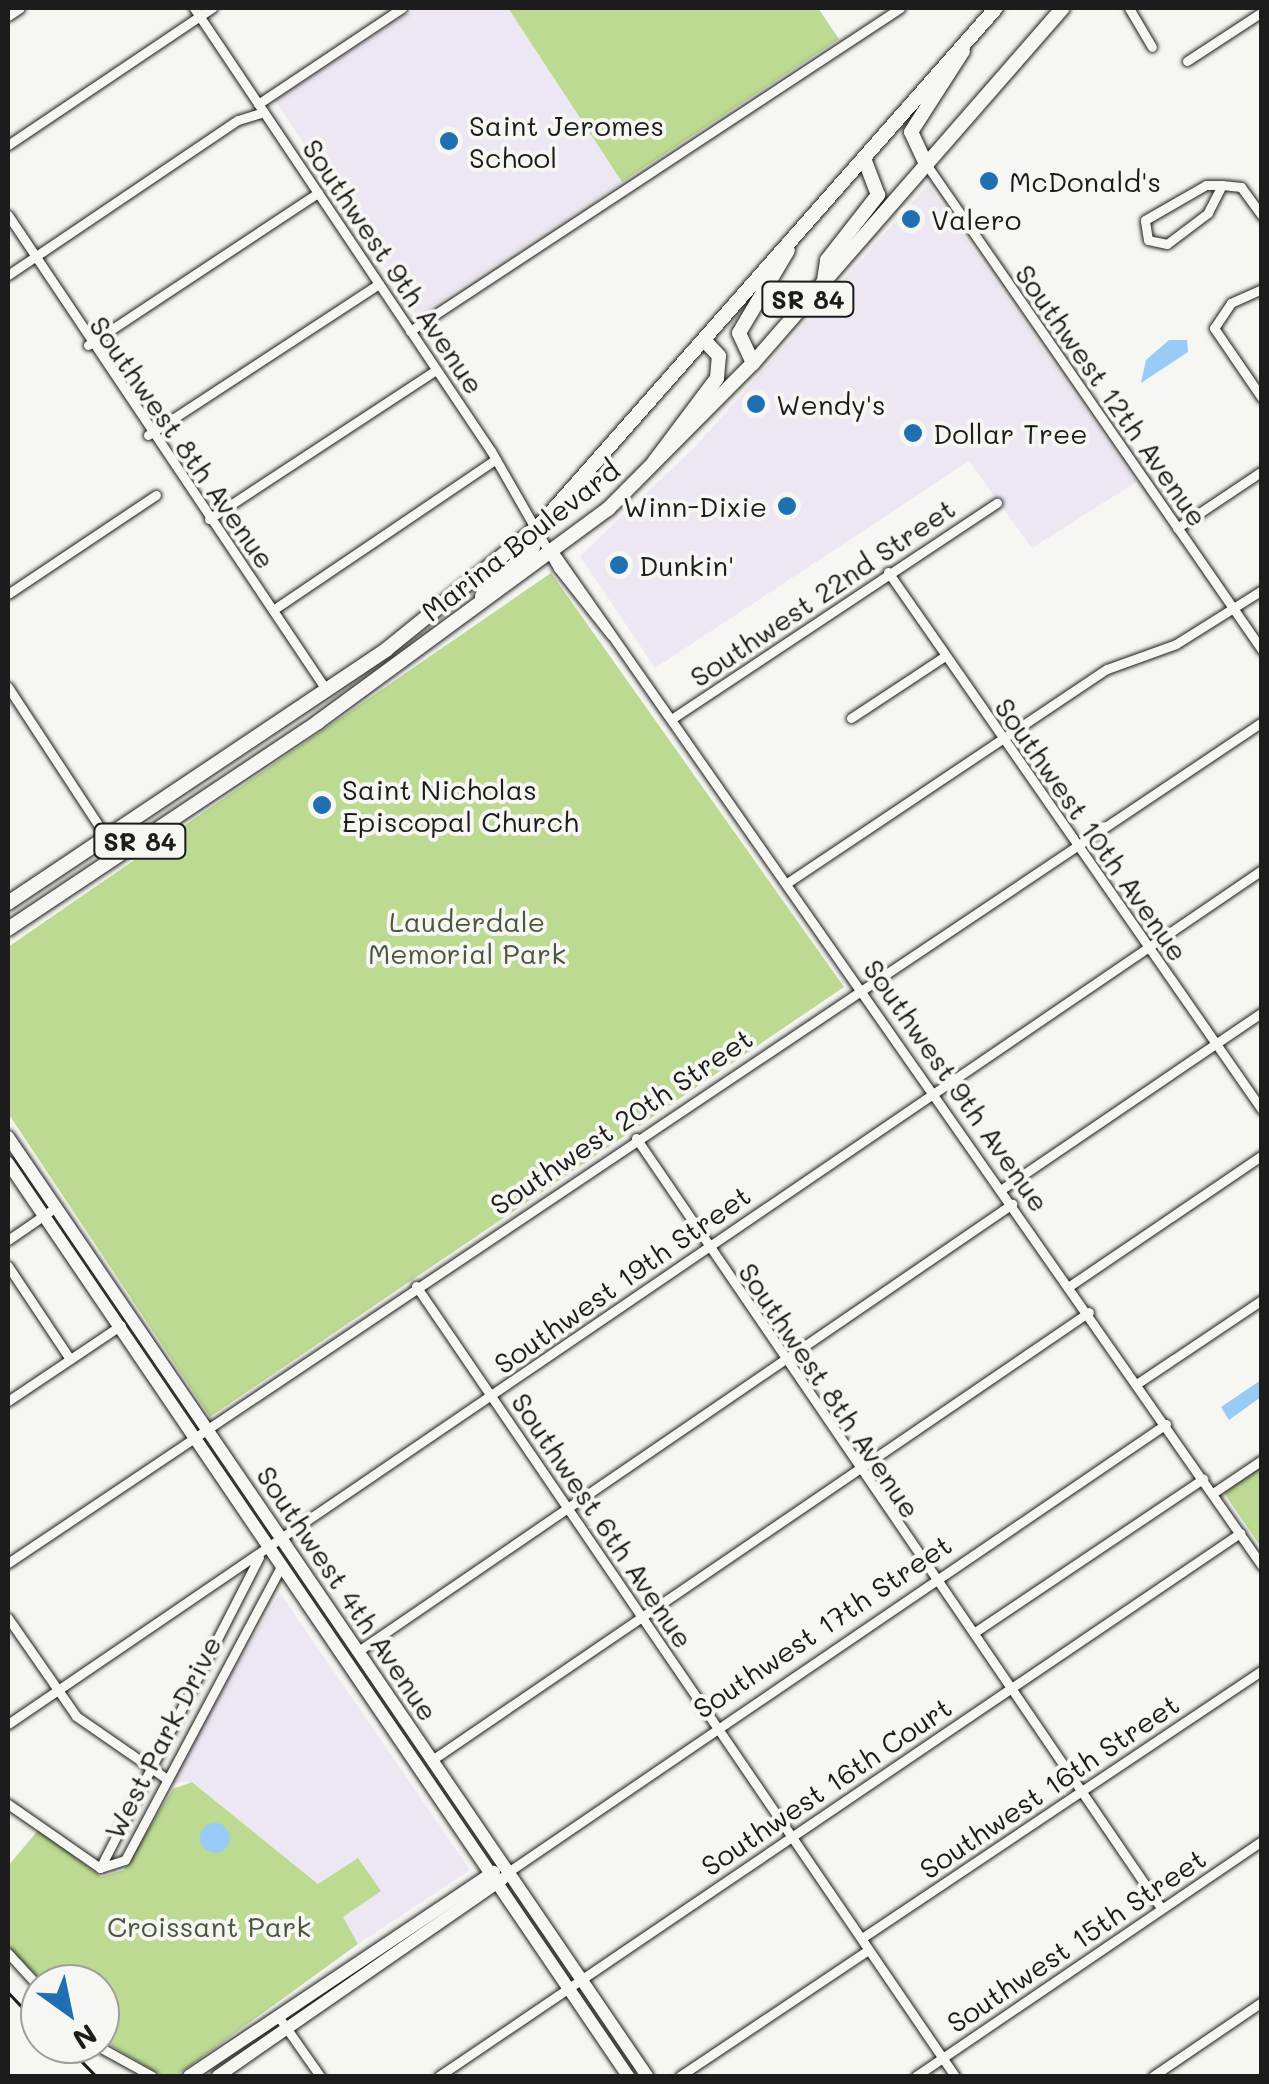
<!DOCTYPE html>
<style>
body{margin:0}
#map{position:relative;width:1269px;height:2084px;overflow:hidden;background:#f6f6f2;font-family:Mali,sans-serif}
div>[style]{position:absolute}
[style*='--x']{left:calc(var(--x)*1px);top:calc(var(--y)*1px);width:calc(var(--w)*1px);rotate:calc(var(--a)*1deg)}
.built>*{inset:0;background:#ece7f3}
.green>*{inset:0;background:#bcda92}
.water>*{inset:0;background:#98cbf5}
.round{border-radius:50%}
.roads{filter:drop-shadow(0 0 2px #1c1c1c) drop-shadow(0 0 2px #1c1c1c)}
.street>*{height:9px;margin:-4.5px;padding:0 4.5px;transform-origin:4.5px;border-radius:4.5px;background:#f6f6f2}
.secondary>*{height:12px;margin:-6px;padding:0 6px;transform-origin:6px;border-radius:6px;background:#f6f6f2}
.primary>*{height:14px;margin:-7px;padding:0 7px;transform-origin:7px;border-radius:7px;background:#f6f6f2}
.rail>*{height:2.5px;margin:-1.25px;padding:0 1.25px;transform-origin:1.25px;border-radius:1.25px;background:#1c1c1c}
.dots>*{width:28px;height:28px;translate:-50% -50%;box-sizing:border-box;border:5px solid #f6f6f2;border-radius:50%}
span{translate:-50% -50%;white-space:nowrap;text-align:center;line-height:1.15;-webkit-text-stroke:8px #f6f6f2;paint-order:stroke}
.shield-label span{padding:2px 8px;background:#f6f6f2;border:2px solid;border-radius:8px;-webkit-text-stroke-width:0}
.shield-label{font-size:25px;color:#1c1c1c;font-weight:700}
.poi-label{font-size:28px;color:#1c1c1c}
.left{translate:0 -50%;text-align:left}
.right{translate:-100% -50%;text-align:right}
.street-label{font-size:28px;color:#1c1c1c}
.park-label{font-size:28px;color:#4c553f}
.frame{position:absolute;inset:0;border:10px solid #1c1c1c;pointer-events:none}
.north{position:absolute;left:20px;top:1964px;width:100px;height:100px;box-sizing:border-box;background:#f6f6f2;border:2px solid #9f9f9c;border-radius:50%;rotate:147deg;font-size:28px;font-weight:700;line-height:40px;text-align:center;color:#1c1c1c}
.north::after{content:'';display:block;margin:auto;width:35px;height:45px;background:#1f6fb2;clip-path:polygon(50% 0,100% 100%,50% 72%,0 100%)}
</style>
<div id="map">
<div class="built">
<div style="clip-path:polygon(417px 8px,508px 8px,622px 182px,417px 316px,275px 100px)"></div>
<div style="clip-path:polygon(928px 185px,1136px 482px,1032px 548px,969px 461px,655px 668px,580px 556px,694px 448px)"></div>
<div style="clip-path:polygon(280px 1593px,470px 1870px,358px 1944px,342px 1917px,359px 1858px,318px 1884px,193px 1782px,167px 1783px)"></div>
</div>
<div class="green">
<div style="clip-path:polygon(508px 8px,818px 8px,839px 39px,622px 182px)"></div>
<div style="clip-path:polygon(551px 573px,844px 987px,210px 1417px,8px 1113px,8px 947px)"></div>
<div style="clip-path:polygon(1261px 1466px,1261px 1547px,1224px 1493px)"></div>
<div style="clip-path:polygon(192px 1782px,318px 1884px,358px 1858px,381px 1891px,343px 1917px,358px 1944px,176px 2076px,163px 2076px,100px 2039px,100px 1984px,45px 1984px,8px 1947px,8px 1866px,39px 1829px,101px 1877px,124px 1870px,173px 1789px)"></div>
</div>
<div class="water">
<div style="clip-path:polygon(1169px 340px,1187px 340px,1188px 352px,1141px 383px,1146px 360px)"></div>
<div style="clip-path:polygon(1261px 1380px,1261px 1397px,1229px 1420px,1221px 1407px)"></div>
<div class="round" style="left:200px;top:1823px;width:30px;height:30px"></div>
</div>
<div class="roads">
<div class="street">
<div style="--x:194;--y:8;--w:533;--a:56.16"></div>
<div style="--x:491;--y:451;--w:135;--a:60.2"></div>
<div style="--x:558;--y:568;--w:85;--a:51.7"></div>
<div style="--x:1129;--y:8;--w:45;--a:59.5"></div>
<div style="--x:8;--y:16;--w:14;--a:-34"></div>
<div style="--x:1187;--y:61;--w:90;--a:-33.2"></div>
<div style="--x:258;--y:104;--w:173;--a:-33.7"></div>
<div style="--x:8;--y:145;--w:246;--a:-33.9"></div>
<div style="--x:926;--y:164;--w:591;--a:55.34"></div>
<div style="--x:1206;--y:185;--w:16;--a:0"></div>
<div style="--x:1222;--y:185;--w:31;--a:117"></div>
<div style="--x:1208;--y:213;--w:51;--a:142.9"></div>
<div style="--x:1167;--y:244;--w:19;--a:-168"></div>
<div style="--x:1148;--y:240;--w:20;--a:-99"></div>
<div style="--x:1145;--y:220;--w:70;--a:-29.8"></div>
<div style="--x:1222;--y:185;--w:19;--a:6"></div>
<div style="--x:1241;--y:187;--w:36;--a:54"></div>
<div style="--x:8;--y:215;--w:573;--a:56.17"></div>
<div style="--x:8;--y:275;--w:277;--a:-34"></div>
<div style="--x:238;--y:120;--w:27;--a:-17"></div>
<div style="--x:1262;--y:289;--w:34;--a:156"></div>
<div style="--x:1231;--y:303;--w:30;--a:124"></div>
<div style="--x:1214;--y:328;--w:85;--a:55.6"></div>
<div style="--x:410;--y:331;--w:587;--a:-33.39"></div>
<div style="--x:88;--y:345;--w:276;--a:-33.5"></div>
<div style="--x:148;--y:435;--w:276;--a:-33.2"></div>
<div style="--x:209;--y:519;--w:272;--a:-33.3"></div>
<div style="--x:1177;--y:528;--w:102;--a:-33.8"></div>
<div style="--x:553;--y:551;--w:1238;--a:55.06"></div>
<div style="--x:888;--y:572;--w:655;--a:55.19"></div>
<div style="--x:8;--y:594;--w:178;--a:-33.8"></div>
<div style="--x:273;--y:610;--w:269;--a:-34.1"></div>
<div style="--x:8;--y:687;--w:179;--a:56.8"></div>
<div style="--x:673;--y:718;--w:389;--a:-33.6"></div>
<div style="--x:851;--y:718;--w:113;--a:-33.4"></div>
<div style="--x:787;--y:883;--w:385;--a:-33.8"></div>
<div style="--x:1107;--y:669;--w:73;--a:-19.9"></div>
<div style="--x:1176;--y:644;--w:102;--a:-32.1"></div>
<div style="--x:636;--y:1138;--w:932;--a:55.71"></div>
<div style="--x:1002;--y:1189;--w:315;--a:-34.2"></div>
<div style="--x:8;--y:1240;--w:58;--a:-34.5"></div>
<div style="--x:8;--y:1266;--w:112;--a:56.3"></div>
<div style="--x:1071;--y:1285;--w:231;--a:-34.2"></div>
<div style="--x:416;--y:1286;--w:956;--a:55.7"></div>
<div style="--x:1138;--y:1383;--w:149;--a:-33.8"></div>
<div style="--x:8;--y:1401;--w:136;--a:-33.9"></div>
<div style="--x:1213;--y:1493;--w:59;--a:-34"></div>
<div style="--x:8;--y:1563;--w:1510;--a:-33.85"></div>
<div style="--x:8;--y:1618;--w:119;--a:55.2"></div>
<div style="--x:76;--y:1716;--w:107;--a:34.7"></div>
<div style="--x:975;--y:1632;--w:275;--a:-33.9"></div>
<div style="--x:357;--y:1652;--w:794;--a:-34.37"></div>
<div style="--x:8;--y:1724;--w:1517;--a:-34.26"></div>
<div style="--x:432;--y:1760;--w:795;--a:-34.29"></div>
<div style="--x:8;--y:1804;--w:112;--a:34.8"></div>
<div style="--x:100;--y:1868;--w:26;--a:-18"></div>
<div style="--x:125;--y:1860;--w:333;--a:-62"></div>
<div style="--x:100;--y:1868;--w:349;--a:-62.9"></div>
<div style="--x:508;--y:1872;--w:796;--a:-34.25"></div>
<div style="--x:862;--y:1938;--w:481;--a:-33.8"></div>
<div style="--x:8;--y:1953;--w:47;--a:47.6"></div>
<div style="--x:278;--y:2016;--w:73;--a:55"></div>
<div style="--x:94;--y:2044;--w:66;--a:28.9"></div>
<div style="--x:439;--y:2076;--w:968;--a:-34.13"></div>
<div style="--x:680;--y:2076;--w:226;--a:-33.8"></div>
<div style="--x:916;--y:2076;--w:418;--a:-34.2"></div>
<div style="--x:1153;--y:2076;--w:132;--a:-34.2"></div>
</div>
<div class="secondary">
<div style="--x:8;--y:1137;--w:1136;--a:55.76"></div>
<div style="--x:8;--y:1163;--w:1104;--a:55.82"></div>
<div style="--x:189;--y:2076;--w:367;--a:-33.8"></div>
<div style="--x:218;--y:2076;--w:346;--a:-34.7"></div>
</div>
<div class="primary">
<div style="--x:926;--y:164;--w:35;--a:-115"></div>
<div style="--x:911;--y:132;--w:96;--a:-57.3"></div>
<div style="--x:824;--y:280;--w:20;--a:-81"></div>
<div style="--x:827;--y:260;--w:83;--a:-51.9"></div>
<div style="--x:878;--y:195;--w:39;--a:-111"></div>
<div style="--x:753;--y:363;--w:33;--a:-115"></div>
<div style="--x:739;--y:333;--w:96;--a:-59.4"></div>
<div style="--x:654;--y:462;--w:105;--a:-53.1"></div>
<div style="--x:717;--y:378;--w:22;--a:-85"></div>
<div style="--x:719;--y:356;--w:21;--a:-133"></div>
<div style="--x:482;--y:596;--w:71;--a:-43.9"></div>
<div style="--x:533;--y:547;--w:22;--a:-74"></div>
<div style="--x:8;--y:903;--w:456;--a:-33.8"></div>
<div style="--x:387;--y:649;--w:196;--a:-39"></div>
<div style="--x:539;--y:526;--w:691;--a:-48.58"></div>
<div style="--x:8;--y:929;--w:373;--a:-33.7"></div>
<div style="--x:318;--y:722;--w:360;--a:-36.3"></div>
<div style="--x:608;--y:509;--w:206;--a:-45.2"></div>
<div style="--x:753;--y:363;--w:471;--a:-48.9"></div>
</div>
</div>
<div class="rail">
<div style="--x:8;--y:1992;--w:47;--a:46.7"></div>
<div style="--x:65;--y:2044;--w:45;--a:45.9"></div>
</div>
<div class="dots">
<div style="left:449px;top:141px;background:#1f6fb2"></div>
<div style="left:989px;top:181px;background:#1f6fb2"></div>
<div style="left:911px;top:219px;background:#1f6fb2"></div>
<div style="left:756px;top:404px;background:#1f6fb2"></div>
<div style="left:913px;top:433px;background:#1f6fb2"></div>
<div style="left:787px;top:506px;background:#1f6fb2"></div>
<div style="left:619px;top:565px;background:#1f6fb2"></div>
<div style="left:322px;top:805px;background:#1f6fb2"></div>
</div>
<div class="shield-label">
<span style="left:808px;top:299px">SR 84</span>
<span style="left:140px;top:841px">SR 84</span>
</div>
<div class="poi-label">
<span class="left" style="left:469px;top:141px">Saint Jeromes<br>School</span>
<span class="left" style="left:1009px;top:181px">McDonald's</span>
<span class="left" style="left:931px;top:219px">Valero</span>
<span class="left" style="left:776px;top:404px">Wendy's</span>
<span class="left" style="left:933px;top:433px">Dollar Tree</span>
<span class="right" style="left:767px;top:506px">Winn-Dixie</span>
<span class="left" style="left:639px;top:565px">Dunkin'</span>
<span class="left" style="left:342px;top:805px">Saint Nicholas<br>Episcopal Church</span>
</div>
<div class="street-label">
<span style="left:394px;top:266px;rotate:56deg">Southwest 9th Avenue</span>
<span style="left:1112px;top:395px;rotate:55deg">Southwest 12th Avenue</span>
<span style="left:183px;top:442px;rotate:55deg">Southwest 8th Avenue</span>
<span style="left:520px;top:540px;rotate:-38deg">Marina Boulevard</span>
<span style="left:822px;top:592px;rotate:-34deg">Southwest 22nd Street</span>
<span style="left:1092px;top:829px;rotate:55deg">Southwest 10th Avenue</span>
<span style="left:957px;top:1085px;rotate:55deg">Southwest 9th Avenue</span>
<span style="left:621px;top:1121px;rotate:-34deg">Southwest 20th Street</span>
<span style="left:622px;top:1279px;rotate:-35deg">Southwest 19th Street</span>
<span style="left:830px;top:1390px;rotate:56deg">Southwest 8th Avenue</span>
<span style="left:603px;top:1520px;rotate:56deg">Southwest 6th Avenue</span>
<span style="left:348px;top:1593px;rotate:56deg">Southwest 4th Avenue</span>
<span style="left:822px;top:1626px;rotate:-34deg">Southwest 17th Street</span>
<span style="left:162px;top:1737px;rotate:-63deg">West Park Drive</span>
<span style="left:826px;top:1786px;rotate:-34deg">Southwest 16th Court</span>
<span style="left:1049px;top:1786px;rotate:-34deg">Southwest 16th Street</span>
<span style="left:1076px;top:1940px;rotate:-34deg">Southwest 15th Street</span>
</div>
<div class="park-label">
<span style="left:467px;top:937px">Lauderdale<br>Memorial Park</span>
<span style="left:209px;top:1926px">Croissant Park</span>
</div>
<div class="frame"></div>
<div class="north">N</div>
</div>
